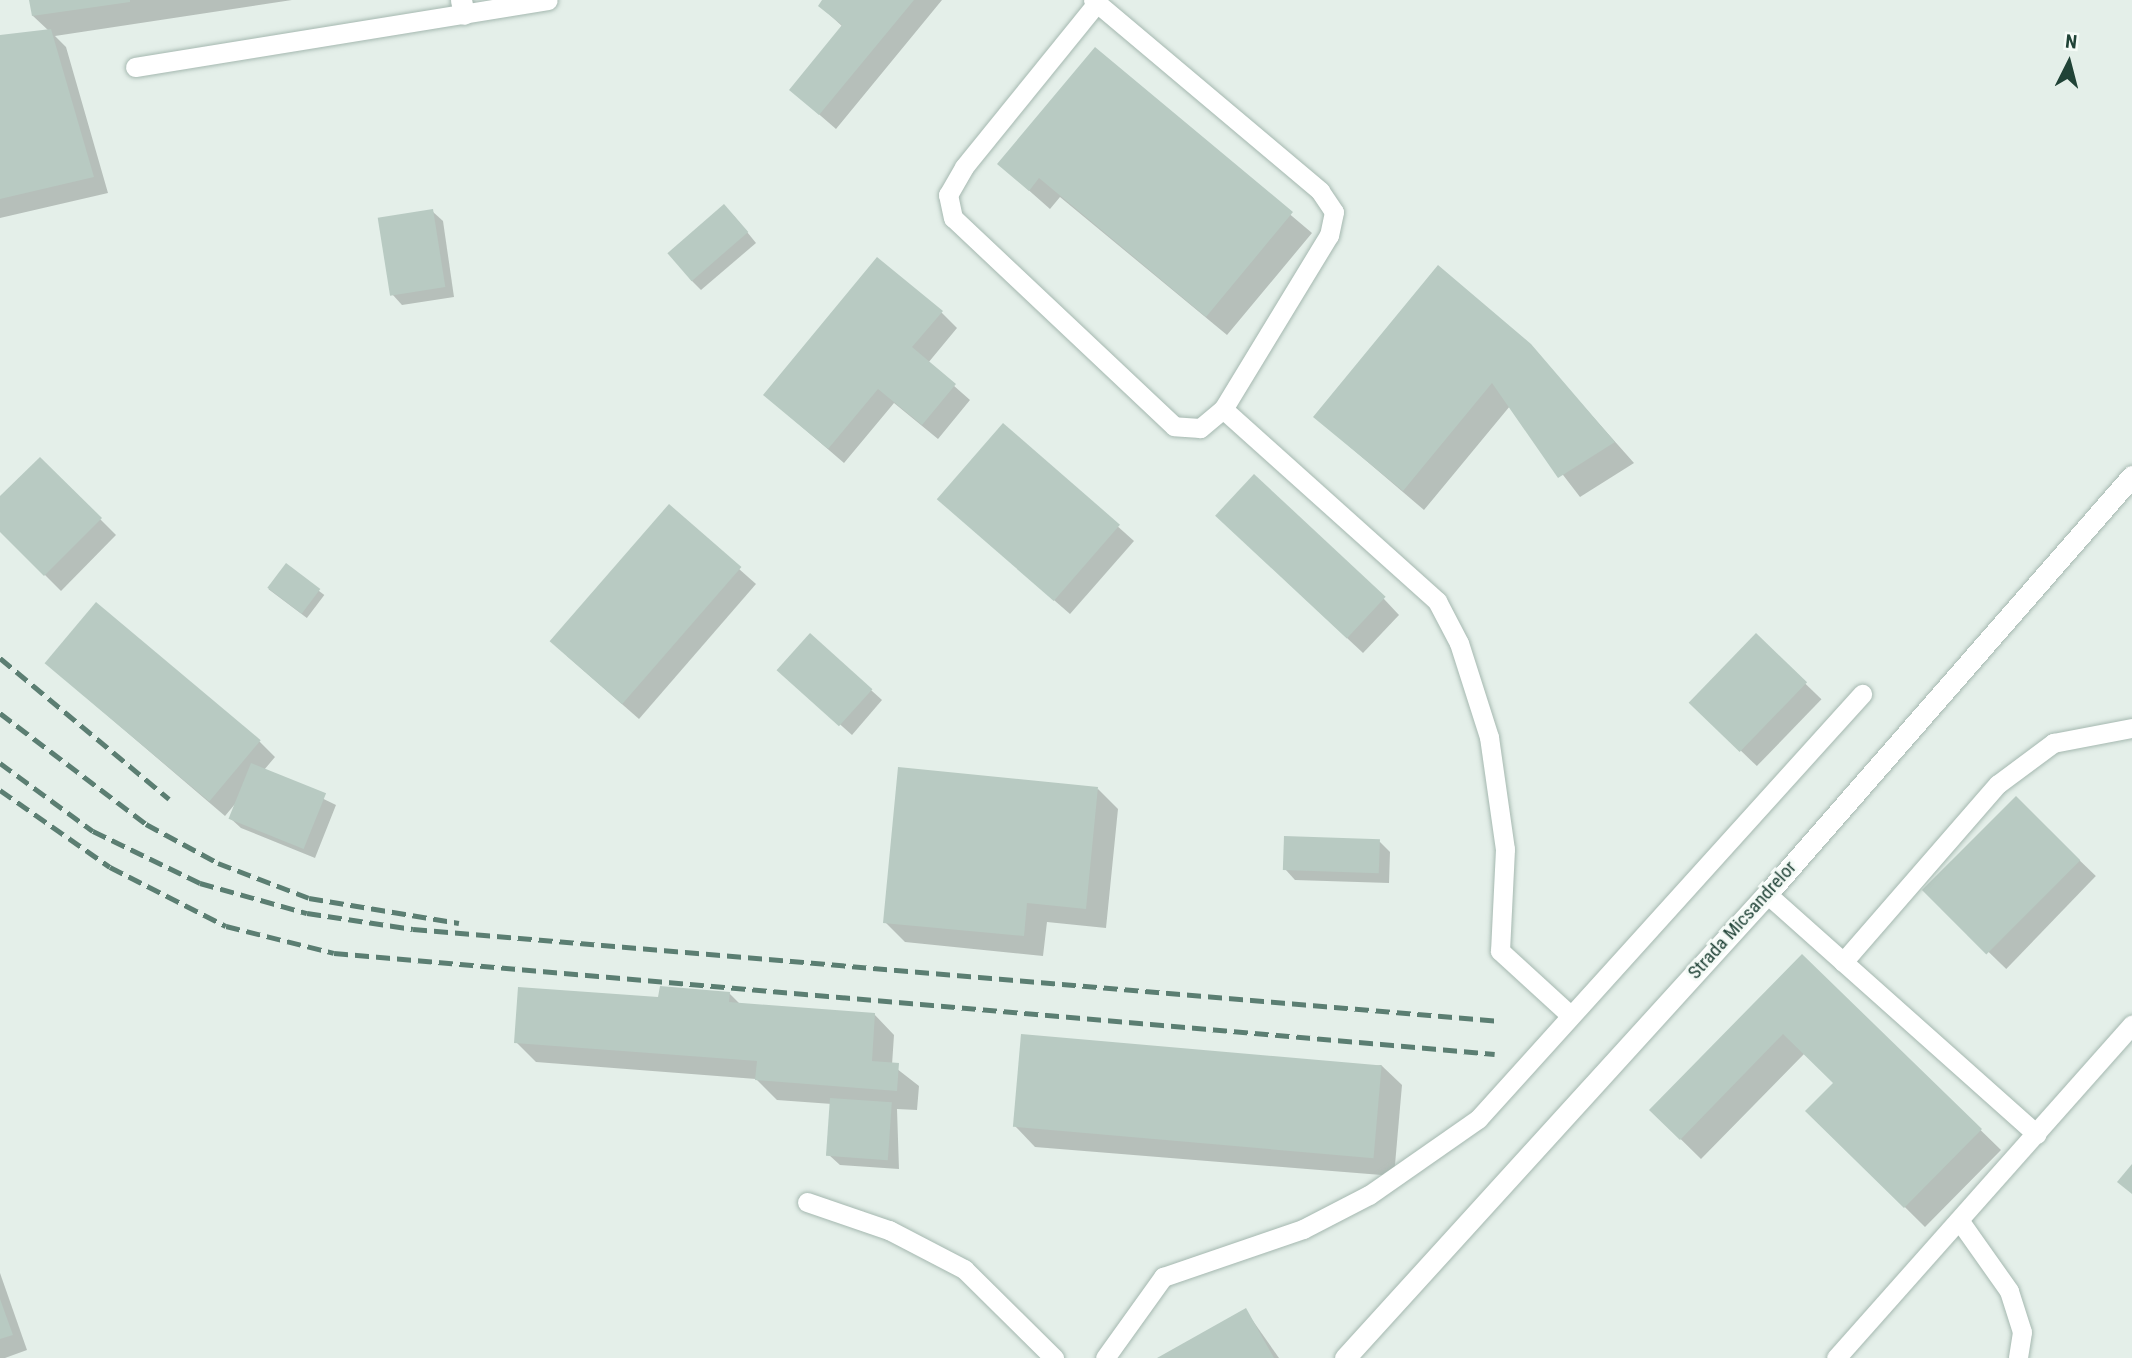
<!DOCTYPE html>
<style>
body{margin:0}
#map{position:relative;width:2132px;height:1358px;overflow:hidden;background:#e4efe9;font-family:"Roboto Condensed",sans-serif}
div>[style]{position:absolute}
[style*='--x']{left:calc(var(--x)*1px);top:calc(var(--y)*1px);width:calc(var(--w)*1px);rotate:calc(var(--a)*1deg)}
.shadow>*{inset:0;background:#0003;transform-origin:0 0}
.building>*{inset:0;background:#b8cac2;transform-origin:0 0}
.roads{filter:drop-shadow(0 0 2px #a5b8b0) drop-shadow(0 0 2px #a5b8b0)}
.lane>*{height:19px;margin:-9.5px;padding:0 9.5px;transform-origin:9.5px;border-radius:9.5px;background:#fff}
.street>*{height:21px;margin:-10.5px;padding:0 10.5px;transform-origin:10.5px;border-radius:10.5px;background:#fff}
.rail>*{height:5px;margin-top:-2.5px;transform-origin:0;background:repeating-linear-gradient(90deg,#5b7e72 0 14px,transparent 0 21px)}
span{translate:-50% -50%;white-space:nowrap;text-align:center;line-height:1.15;-webkit-text-stroke:6px #f5fbf7;paint-order:stroke}
.street-label{font-size:19px;color:#204337}
.north{position:absolute;left:2034px;top:28px;width:70px;height:70px;-webkit-text-stroke:5px #f5fbf7;paint-order:stroke;rotate:6deg;font-size:19px;font-weight:700;line-height:28px;text-align:center;color:#204337}
.north::after{content:'';display:block;margin:auto;width:24px;height:32px;background:#204337;clip-path:polygon(50% 0,100% 100%,50% 72%,0 100%)}
</style>
<div id="map">
<div class="shadow">
<div style="clip-path:polygon(31px 0,292px 0,55px 36px,66px 47px,108px 193px,0 218px,0 37px,49px 31px,33px 16px)"></div>
<div style="clip-path:polygon(825px 0,942px 0,836px 129px,791px 90px,843px 27px,820px 6px)"></div>
<div style="clip-path:polygon(1095px 49px,1312px 233px,1227px 335px,1060px 197px,1050px 209px,999px 164px)"></div>
<div style="clip-path:polygon(432px 211px,443px 221px,454px 297px,402px 305px,392px 294px)"></div>
<div style="clip-path:polygon(734px 216px,756px 243px,701px 290px,691px 280px)"></div>
<div style="clip-path:polygon(941px 312px,957px 328px,928px 363px,970px 400px,938px 439px,894px 403px,844px 463px,765px 395px)"></div>
<div style="clip-path:polygon(1530px 346px,1634px 463px,1580px 497px,1510px 406px,1424px 510px,1315px 417px)"></div>
<div style="clip-path:polygon(1004px 425px,1134px 541px,1070px 614px,955px 514px)"></div>
<div style="clip-path:polygon(40px 459px,116px 535px,61px 591px,0 530px,0 499px)"></div>
<div style="clip-path:polygon(669px 507px,756px 584px,639px 719px,567px 656px)"></div>
<div style="clip-path:polygon(1233px 531px,1384px 599px,1399px 615px,1363px 653px)"></div>
<div style="left:286px;top:566px;width:48px;height:29px;rotate:37deg"></div>
<div style="clip-path:polygon(96px 604px,260px 742px,275px 757px,264px 770px,336px 805px,315px 858px,241px 828px,230px 818px,235px 804px,225px 816px,46px 663px)"></div>
<div style="clip-path:polygon(810px 635px,882px 700px,852px 735px,790px 680px)"></div>
<div style="left:1756px;top:636px;width:91px;height:93px;rotate:44deg"></div>
<div style="clip-path:polygon(1098px 789px,1118px 809px,1106px 928px,1047px 922px,1043px 956px,905px 942px,885px 922px)"></div>
<div style="left:2016px;top:799px;width:111px;height:129px;rotate:44deg"></div>
<div style="clip-path:polygon(1380px 842px,1390px 852px,1389px 883px,1295px 880px,1285px 869px)"></div>
<div style="clip-path:polygon(1802px 956px,2001px 1150px,1925px 1227px,1808px 1111px,1836px 1083px,1805px 1053px,1701px 1159px,1651px 1110px)"></div>
<div style="clip-path:polygon(729px 993px,740px 1004px,874px 1014px,894px 1035px,892px 1065px,919px 1086px,917px 1110px,897px 1109px,899px 1169px,840px 1165px,829px 1155px,832px 1104px,777px 1100px,756px 1079px,536px 1062px,516px 1042px,660px 999px)"></div>
<div style="clip-path:polygon(1381px 1065px,1402px 1085px,1394px 1176px,1035px 1147px,1015px 1126px)"></div>
<div style="clip-path:polygon(0 1273px,27px 1350px,5px 1358px,0 1358px)"></div>
<div style="clip-path:polygon(1246px 1311px,1279px 1358px,1161px 1358px)"></div>
</div>
<div class="building">
<div style="clip-path:polygon(29px 0,130px 0,130px 2px,32px 16px)"></div>
<div style="clip-path:polygon(822px 0,914px 0,819px 115px,789px 90px,842px 25px,818px 6px)"></div>
<div style="clip-path:polygon(51px 29px,94px 177px,0 199px,0 35px)"></div>
<div style="clip-path:polygon(1095px 47px,1293px 212px,1206px 317px,1039px 178px,1029px 191px,997px 164px)"></div>
<div style="left:724px;top:204px;width:37px;height:75px;rotate:49deg"></div>
<div style="left:433px;top:209px;width:79px;height:56px;rotate:81deg"></div>
<div style="clip-path:polygon(877px 257px,943px 311px,912px 347px,956px 384px,922px 425px,878px 389px,828px 449px,763px 395px)"></div>
<div style="clip-path:polygon(1438px 265px,1531px 344px,1615px 442px,1558px 478px,1492px 383px,1403px 491px,1313px 417px)"></div>
<div style="left:1003px;top:423px;width:155px;height:101px;rotate:41deg"></div>
<div style="clip-path:polygon(40px 457px,102px 518px,44px 576px,0 532px,0 496px)"></div>
<div style="left:1254px;top:474px;width:180px;height:57px;rotate:43deg"></div>
<div style="left:669px;top:504px;width:96px;height:182px;rotate:41deg"></div>
<div style="left:286px;top:563px;width:43px;height:31px;rotate:37deg"></div>
<div style="left:96px;top:602px;width:215px;height:80px;rotate:40deg"></div>
<div style="left:810px;top:633px;width:84px;height:50px;rotate:42deg"></div>
<div style="left:1756px;top:633px;width:71px;height:97px;rotate:44deg"></div>
<div style="left:251px;top:763px;width:81px;height:60px;rotate:22deg"></div>
<div style="clip-path:polygon(898px 767px,1098px 787px,1086px 909px,1027px 903px,1024px 936px,883px 923px)"></div>
<div style="left:2016px;top:796px;width:91px;height:133px;rotate:45deg"></div>
<div style="left:1284px;top:836px;width:96px;height:34px;rotate:2deg"></div>
<div style="clip-path:polygon(1802px 954px,1982px 1129px,1904px 1208px,1805px 1111px,1833px 1083px,1783px 1034px,1680px 1140px,1649px 1110px)"></div>
<div style="clip-path:polygon(660px 986px,730px 992px,729px 1002px,875px 1013px,872px 1061px,899px 1063px,897px 1091px,755px 1080px,757px 1061px,514px 1043px,518px 987px,658px 997px)"></div>
<div style="left:1021px;top:1034px;width:362px;height:93px;rotate:5deg"></div>
<div style="left:830px;top:1098px;width:62px;height:58px;rotate:4deg"></div>
<div style="clip-path:polygon(2132px 1164px,2132px 1194px,2117px 1182px)"></div>
<div style="clip-path:polygon(0 1299px,13px 1335px,0 1339px)"></div>
<div style="clip-path:polygon(1246px 1308px,1274px 1358px,1157px 1358px)"></div>
</div>
<div class="roads">
<div class="lane">
<div style="--x:1093;--y:0;--w:5;--a:37"></div>
<div style="--x:1097;--y:3;--w:292;--a:40.1"></div>
<div style="--x:1320;--y:191;--w:25;--a:56"></div>
<div style="--x:1334;--y:212;--w:24;--a:102"></div>
<div style="--x:1329;--y:235;--w:204;--a:121.3"></div>
<div style="--x:1223;--y:409;--w:30;--a:140"></div>
<div style="--x:1200;--y:428;--w:26;--a:-176"></div>
<div style="--x:1174;--y:426;--w:303;--a:-136.7"></div>
<div style="--x:953;--y:218;--w:24;--a:-102"></div>
<div style="--x:948;--y:195;--w:32;--a:-60"></div>
<div style="--x:964;--y:167;--w:211;--a:-51"></div>
<div style="--x:135;--y:67;--w:418;--a:-9.2"></div>
<div style="--x:1223;--y:409;--w:288;--a:41.9"></div>
<div style="--x:1437;--y:601;--w:47;--a:62.4"></div>
<div style="--x:1459;--y:643;--w:99;--a:72.3"></div>
<div style="--x:1489;--y:737;--w:113;--a:81.9"></div>
<div style="--x:1505;--y:849;--w:102;--a:92.8"></div>
<div style="--x:1500;--y:951;--w:95;--a:42.4"></div>
<div style="--x:1767;--y:894;--w:361;--a:41.7"></div>
<div style="--x:1843;--y:962;--w:236;--a:-49"></div>
<div style="--x:1998;--y:784;--w:69;--a:-36.7"></div>
<div style="--x:2053;--y:743;--w:80;--a:-10.8"></div>
<div style="--x:807;--y:1202;--w:87;--a:18.9"></div>
<div style="--x:889;--y:1230;--w:85;--a:27.5"></div>
<div style="--x:964;--y:1269;--w:127;--a:44.7"></div>
<div style="--x:1959;--y:1220;--w:87;--a:54.8"></div>
<div style="--x:2009;--y:1291;--w:43;--a:72.4"></div>
<div style="--x:2022;--y:1332;--w:26;--a:99"></div>
<div style="--x:1105;--y:1358;--w:100;--a:-54.4"></div>
<div style="--x:1163;--y:1277;--w:148;--a:-18.9"></div>
<div style="--x:1303;--y:1229;--w:74;--a:-27.3"></div>
<div style="--x:1369;--y:1195;--w:133;--a:-34.9"></div>
<div style="--x:1478;--y:1119;--w:573;--a:-47.9"></div>
<div style="--x:1836;--y:1358;--w:446;--a:-48.4"></div>
</div>
<div class="street">
<div style="--x:461;--y:0;--w:14;--a:78"></div>
<div style="--x:1345;--y:1358;--w:627;--a:-47.71"></div>
<div style="--x:1767;--y:894;--w:555;--a:-48.87"></div>
</div>
</div>
<div class="rail">
<div style="--x:0;--y:658;--w:220;--a:39.8"></div>
<div style="--x:0;--y:713;--w:183;--a:37.2"></div>
<div style="--x:146;--y:824;--w:82;--a:28.4"></div>
<div style="--x:218;--y:863;--w:97;--a:21"></div>
<div style="--x:309;--y:898;--w:152;--a:9.5"></div>
<div style="--x:0;--y:763;--w:115;--a:36.2"></div>
<div style="--x:93;--y:831;--w:119;--a:25.9"></div>
<div style="--x:200;--y:883;--w:111;--a:15.7"></div>
<div style="--x:307;--y:913;--w:107;--a:8.6"></div>
<div style="--x:413;--y:929;--w:1091;--a:4.84"></div>
<div style="--x:0;--y:790;--w:134;--a:35"></div>
<div style="--x:110;--y:867;--w:130;--a:27"></div>
<div style="--x:226;--y:926;--w:111;--a:14"></div>
<div style="--x:334;--y:953;--w:1165;--a:4.97"></div>
</div>
<div class="street-label">
<span style="left:1742px;top:920px;rotate:-48deg">Strada Micsandrelor</span>
</div>
<div class="north">N</div>
</div>
